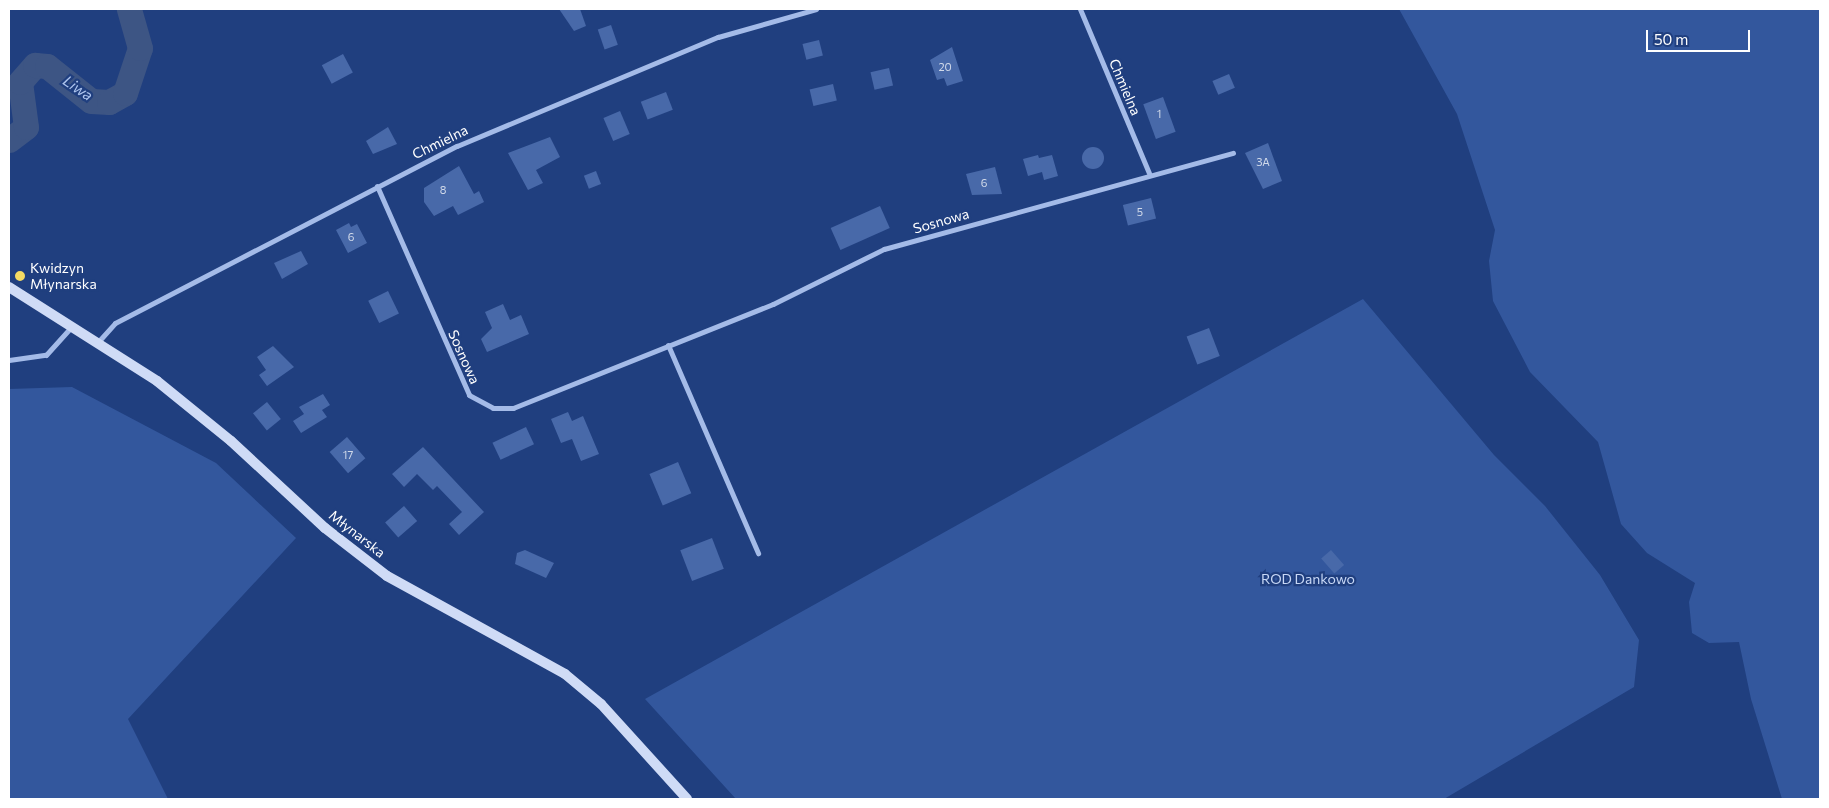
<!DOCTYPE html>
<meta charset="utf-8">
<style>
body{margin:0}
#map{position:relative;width:1829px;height:808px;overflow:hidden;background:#203f7f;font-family:Commissioner,sans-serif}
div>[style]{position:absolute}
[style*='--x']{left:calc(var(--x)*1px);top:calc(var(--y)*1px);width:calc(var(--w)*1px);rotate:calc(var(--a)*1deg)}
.green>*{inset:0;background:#33579d}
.river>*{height:25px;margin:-12.5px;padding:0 12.5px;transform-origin:12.5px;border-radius:12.5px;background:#3d5584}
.building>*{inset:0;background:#4869a9;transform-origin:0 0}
.round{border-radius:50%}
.street>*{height:5px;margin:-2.5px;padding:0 2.5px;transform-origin:2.5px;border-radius:2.5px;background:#a4bbe8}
.secondary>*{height:10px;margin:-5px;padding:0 5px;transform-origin:5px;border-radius:5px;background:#cfdbf6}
.dots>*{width:14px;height:14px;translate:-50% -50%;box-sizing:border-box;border:2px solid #203f7f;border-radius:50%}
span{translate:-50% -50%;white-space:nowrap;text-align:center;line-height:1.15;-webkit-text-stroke:4.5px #203f7f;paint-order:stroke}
.number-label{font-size:11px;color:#d1daea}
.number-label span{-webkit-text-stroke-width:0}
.street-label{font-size:14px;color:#fff}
.poi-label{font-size:14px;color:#fff}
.left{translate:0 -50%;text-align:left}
.park-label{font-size:14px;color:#c8d8f6}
.water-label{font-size:15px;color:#afc6ef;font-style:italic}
.frame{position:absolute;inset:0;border:10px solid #fff;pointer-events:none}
.scale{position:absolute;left:1646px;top:30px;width:104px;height:22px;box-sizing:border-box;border:2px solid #fff;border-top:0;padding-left:6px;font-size:15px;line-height:18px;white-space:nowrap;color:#fff;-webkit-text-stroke:4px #203f7f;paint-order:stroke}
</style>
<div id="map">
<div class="green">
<div style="clip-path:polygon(1399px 9px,1820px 9px,1820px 799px,1782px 799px,1751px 699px,1739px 642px,1709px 643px,1692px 633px,1689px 602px,1695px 583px,1647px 553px,1621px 524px,1598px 442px,1530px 372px,1493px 301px,1489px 261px,1495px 230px,1457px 114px)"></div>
<div style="clip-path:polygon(1363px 299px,1494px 455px,1545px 506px,1600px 575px,1639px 640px,1634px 687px,1444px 799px,736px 799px,645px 699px)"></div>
<div style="clip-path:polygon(72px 387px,216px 463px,296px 538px,128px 719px,168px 799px,9px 799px,9px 389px)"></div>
</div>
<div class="river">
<div style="--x:9;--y:140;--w:21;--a:-37"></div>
<div style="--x:26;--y:127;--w:45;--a:-97.6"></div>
<div style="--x:20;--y:82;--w:23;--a:-49"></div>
<div style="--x:35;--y:65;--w:12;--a:5"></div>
<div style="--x:47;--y:66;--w:56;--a:38.5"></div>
<div style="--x:91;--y:101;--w:18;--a:3"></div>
<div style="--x:109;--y:102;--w:18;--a:-29"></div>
<div style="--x:125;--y:93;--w:47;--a:-71.6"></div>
<div style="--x:140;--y:48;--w:41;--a:-105.8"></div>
</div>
<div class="building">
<div style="clip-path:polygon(559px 9px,580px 9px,586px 26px,574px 31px)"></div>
<div style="left:611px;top:25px;width:21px;height:14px;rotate:71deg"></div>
<div style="left:819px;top:40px;width:16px;height:17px;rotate:76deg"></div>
<div style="clip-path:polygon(952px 47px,963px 81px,947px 86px,944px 78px,937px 80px,930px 60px)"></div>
<div style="left:343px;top:54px;width:21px;height:24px;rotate:62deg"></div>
<div style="left:889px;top:68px;width:18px;height:19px;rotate:77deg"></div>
<div style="left:1229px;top:74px;width:15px;height:18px;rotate:67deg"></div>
<div style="left:833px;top:84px;width:17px;height:24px;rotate:77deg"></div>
<div style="left:666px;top:92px;width:19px;height:27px;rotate:69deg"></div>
<div style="left:1163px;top:97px;width:37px;height:21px;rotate:70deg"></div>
<div style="left:620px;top:111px;width:25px;height:18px;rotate:67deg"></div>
<div style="clip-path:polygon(388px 127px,397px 144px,373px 154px,366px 141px)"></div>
<div style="clip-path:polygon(550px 137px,560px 157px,536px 170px,543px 183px,528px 190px,508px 153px)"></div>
<div style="clip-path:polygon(1268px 143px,1282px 181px,1263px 189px,1245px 153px)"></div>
<div class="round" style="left:1082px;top:147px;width:22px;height:22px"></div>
<div style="clip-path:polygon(1038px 155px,1039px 158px,1052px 155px,1058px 176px,1044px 180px,1042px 172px,1028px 176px,1023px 159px)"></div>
<div style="clip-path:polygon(459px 166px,474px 194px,479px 191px,484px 202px,458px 215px,453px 206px,434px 216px,424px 202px,424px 188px)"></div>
<div style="clip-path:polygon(995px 167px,1002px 194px,972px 195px,966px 174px)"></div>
<div style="left:596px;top:171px;width:14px;height:13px;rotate:69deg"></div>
<div style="left:1151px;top:198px;width:21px;height:29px;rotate:76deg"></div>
<div style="left:880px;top:206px;width:24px;height:54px;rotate:66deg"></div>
<div style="clip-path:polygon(349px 223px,351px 227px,357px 224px,367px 243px,348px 253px,336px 230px)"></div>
<div style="clip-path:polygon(301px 251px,308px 264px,282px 279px,274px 263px)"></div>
<div style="left:388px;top:291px;width:25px;height:22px;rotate:64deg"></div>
<div style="clip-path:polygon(503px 304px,510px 320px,521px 315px,529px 334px,487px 352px,481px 339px,492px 328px,485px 312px)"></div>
<div style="left:1209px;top:328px;width:30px;height:24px;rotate:69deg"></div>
<div style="clip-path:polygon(273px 346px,294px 367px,267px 386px,259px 375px,266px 370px,257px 357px)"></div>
<div style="clip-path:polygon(323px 394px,330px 405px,322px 410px,327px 417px,301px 433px,293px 421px,304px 414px,299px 407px)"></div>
<div style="left:267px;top:402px;width:22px;height:18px;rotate:51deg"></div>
<div style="clip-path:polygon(568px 412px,572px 421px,583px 416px,599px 454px,581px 461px,572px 439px,561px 443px,551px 419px)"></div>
<div style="left:526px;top:427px;width:19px;height:37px;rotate:65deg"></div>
<div style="left:347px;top:437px;width:28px;height:23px;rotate:49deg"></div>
<div style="clip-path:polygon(423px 447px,484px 512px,459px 535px,449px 524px,462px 512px,437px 486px,433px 490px,417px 474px,404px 487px,392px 474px)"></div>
<div style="left:678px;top:462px;width:34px;height:31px;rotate:67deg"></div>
<div style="left:404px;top:506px;width:20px;height:25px;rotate:49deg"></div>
<div style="left:712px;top:538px;width:33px;height:34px;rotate:69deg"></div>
<div style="clip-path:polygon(525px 550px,554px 563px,546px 578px,515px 564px,517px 553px)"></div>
<div style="left:1331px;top:550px;width:20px;height:13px;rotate:49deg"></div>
</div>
<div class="street">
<div style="--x:1080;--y:9;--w:178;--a:67.2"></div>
<div style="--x:377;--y:186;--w:228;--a:66.2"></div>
<div style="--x:469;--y:395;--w:27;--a:28"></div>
<div style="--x:493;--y:408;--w:20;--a:0"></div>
<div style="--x:513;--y:408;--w:280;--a:-21.8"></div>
<div style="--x:773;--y:304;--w:124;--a:-26.4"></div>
<div style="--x:884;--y:249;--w:362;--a:-15.4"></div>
<div style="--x:98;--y:342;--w:25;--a:-48"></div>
<div style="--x:115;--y:323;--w:385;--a:-27.4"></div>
<div style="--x:457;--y:146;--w:283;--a:-22.7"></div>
<div style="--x:718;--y:37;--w:102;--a:-15.9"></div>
<div style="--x:668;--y:345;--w:227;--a:66.6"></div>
<div style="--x:9;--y:360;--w:37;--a:-8"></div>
<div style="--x:46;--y:355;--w:38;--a:-48"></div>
</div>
<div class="secondary">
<div style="--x:9;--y:287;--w:175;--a:32.4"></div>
<div style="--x:157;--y:381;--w:95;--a:39"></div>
<div style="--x:231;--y:441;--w:128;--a:42.8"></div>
<div style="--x:325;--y:528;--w:78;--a:37.7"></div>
<div style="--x:387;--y:576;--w:203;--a:28.8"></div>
<div style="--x:565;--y:674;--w:47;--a:39.8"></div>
<div style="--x:601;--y:704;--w:128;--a:47.8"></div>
</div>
<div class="dots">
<div style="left:20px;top:276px;background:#f5db64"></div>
</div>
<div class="number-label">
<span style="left:945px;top:67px">20</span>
<span style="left:1159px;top:114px">1</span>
<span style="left:1263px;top:162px">3A</span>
<span style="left:984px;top:183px">6</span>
<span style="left:443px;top:190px">8</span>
<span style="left:1140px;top:212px">5</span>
<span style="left:351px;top:237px">6</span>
<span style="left:348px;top:455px">17</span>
</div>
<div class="street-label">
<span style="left:1125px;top:87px;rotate:67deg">Chmielna</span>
<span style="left:440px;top:142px;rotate:-26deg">Chmielna</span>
<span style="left:941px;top:221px;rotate:-16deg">Sosnowa</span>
<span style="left:464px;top:357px;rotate:66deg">Sosnowa</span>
<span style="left:357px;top:534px;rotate:38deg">Młynarska</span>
</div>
<div class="poi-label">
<span class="left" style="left:30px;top:276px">Kwidzyn<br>Młynarska</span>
</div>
<div class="park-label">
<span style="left:1308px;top:579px">ROD Dankowo</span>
</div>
<div class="water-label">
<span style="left:78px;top:88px;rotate:34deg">Liwa</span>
</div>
<div class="frame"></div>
<div class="scale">50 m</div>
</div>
